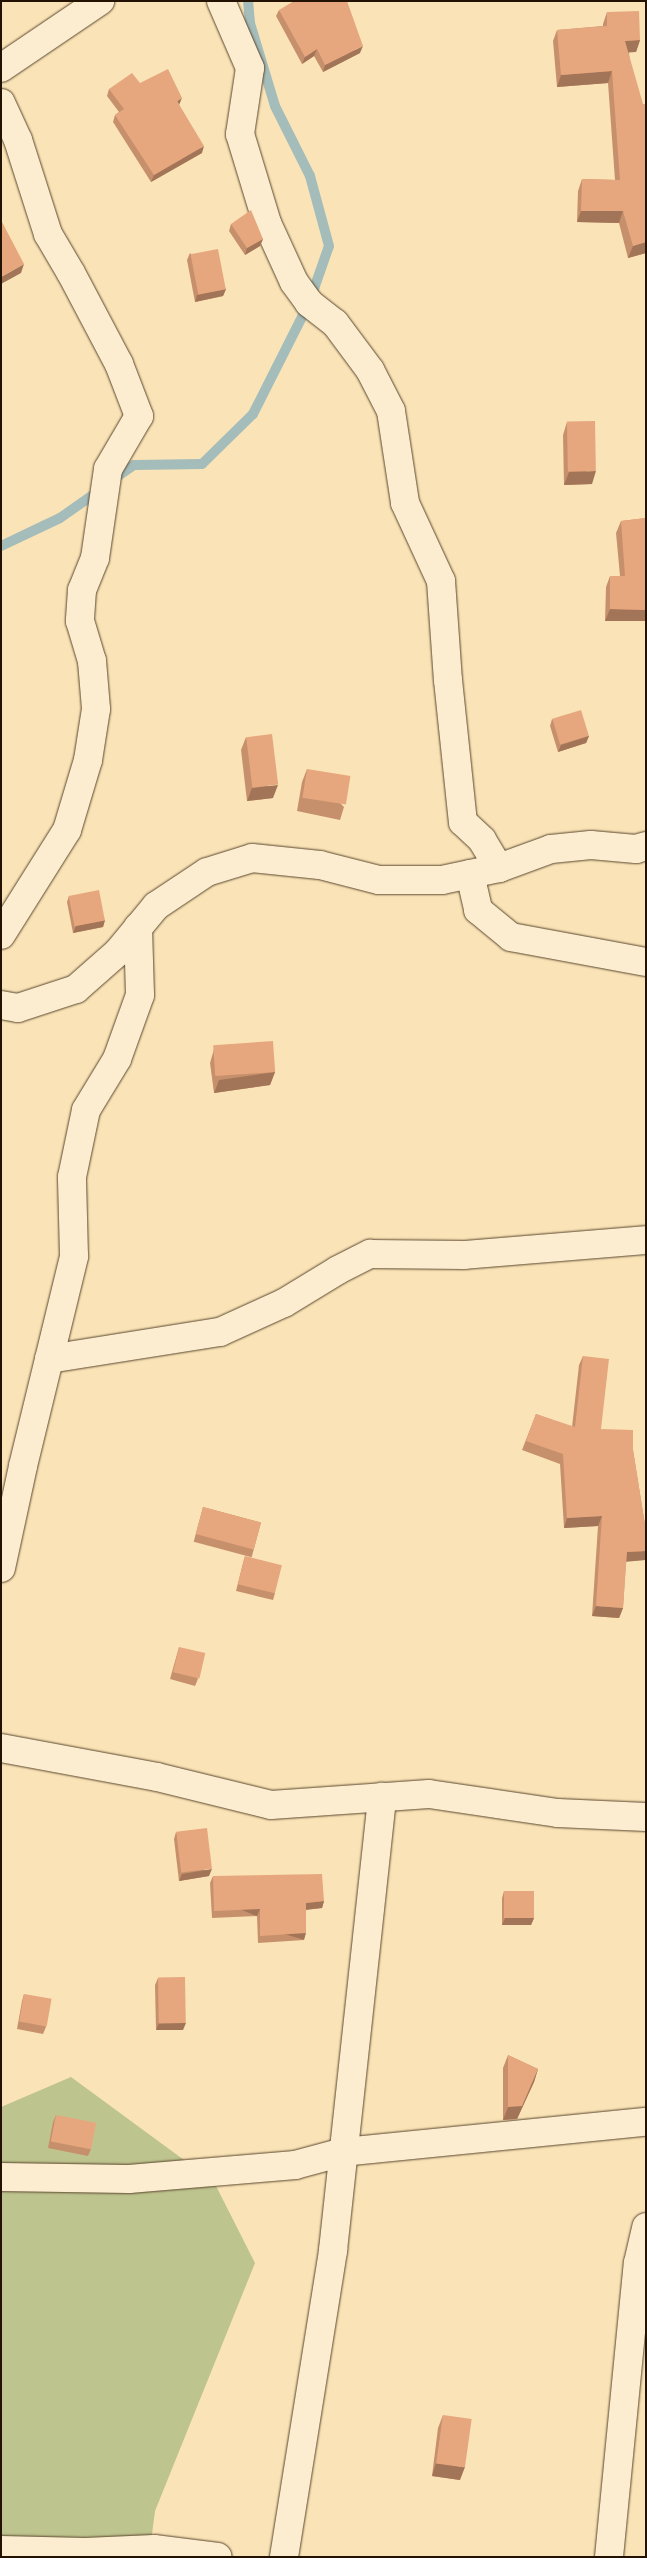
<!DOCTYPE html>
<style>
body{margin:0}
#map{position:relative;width:647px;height:2558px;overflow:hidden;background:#fae4b7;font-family:"Gentium Book Plus",serif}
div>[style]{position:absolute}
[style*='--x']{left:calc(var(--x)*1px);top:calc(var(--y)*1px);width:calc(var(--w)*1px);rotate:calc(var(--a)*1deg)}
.green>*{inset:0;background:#bec48e}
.stream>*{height:10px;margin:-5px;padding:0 5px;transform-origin:5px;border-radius:5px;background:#a4bcba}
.roads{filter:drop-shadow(0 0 1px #5a462e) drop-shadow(0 0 1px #5a462e)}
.street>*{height:28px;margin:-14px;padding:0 14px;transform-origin:14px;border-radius:14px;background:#fcedd0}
.wall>*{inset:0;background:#c7906c;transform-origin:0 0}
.shaded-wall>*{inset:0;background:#a27558;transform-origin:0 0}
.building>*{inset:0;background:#e7a77e;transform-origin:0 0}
span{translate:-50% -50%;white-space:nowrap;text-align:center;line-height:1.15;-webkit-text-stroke:4px #fcedd0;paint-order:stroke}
.frame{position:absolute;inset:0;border:2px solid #241201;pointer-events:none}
</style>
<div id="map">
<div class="green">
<div style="clip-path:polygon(71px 2077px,214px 2182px,255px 2263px,155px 2511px,149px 2557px,1px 2557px,1px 2107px)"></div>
</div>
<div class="stream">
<div style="--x:111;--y:481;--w:28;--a:-35"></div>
<div style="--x:134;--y:465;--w:68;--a:-0.8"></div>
<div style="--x:202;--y:464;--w:71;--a:-44.4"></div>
<div style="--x:253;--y:414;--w:124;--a:-63.2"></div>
<div style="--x:309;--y:303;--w:60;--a:-70.7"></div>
<div style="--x:329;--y:246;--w:73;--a:-105.2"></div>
<div style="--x:310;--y:176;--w:78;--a:-116.6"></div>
<div style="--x:275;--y:106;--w:87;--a:-106.8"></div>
<div style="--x:250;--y:23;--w:22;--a:-95"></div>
<div style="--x:1;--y:546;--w:65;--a:-25.4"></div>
<div style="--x:60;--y:518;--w:49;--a:-35"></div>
</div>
<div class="roads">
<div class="street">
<div style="--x:221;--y:1;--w:73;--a:66.6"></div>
<div style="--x:250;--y:68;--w:67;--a:98.6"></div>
<div style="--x:240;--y:134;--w:93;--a:73.1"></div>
<div style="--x:267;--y:223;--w:65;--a:65.4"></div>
<div style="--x:294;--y:282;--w:26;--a:54"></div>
<div style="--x:309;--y:303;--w:33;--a:38"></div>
<div style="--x:335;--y:323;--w:59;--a:53.3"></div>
<div style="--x:370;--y:370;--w:46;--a:62.9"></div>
<div style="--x:391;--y:411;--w:93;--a:81.3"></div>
<div style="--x:405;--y:503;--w:86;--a:65.2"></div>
<div style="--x:441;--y:581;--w:99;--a:86"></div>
<div style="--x:448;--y:680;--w:143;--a:84"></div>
<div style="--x:463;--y:822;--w:26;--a:43"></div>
<div style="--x:482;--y:840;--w:33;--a:59"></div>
<div style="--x:1;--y:68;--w:120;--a:-34.1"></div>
<div style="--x:1;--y:103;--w:41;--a:65.3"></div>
<div style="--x:18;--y:140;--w:99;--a:72.3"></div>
<div style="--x:48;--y:234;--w:45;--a:59.5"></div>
<div style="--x:71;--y:273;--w:103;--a:62.2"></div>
<div style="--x:119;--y:364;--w:56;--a:69"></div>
<div style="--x:139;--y:416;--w:61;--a:120.3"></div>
<div style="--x:108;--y:469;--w:90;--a:98.3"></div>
<div style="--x:95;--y:558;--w:35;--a:112"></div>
<div style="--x:82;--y:590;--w:31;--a:94"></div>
<div style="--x:80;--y:621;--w:42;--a:73.3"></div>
<div style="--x:92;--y:661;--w:48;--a:85.2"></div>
<div style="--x:96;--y:709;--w:52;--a:98.9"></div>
<div style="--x:88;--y:760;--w:73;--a:106.7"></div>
<div style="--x:67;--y:830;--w:124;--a:122.2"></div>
<div style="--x:470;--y:874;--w:37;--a:77"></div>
<div style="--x:478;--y:910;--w:43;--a:39.3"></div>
<div style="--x:511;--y:937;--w:137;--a:10.5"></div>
<div style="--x:1;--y:1005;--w:17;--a:10"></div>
<div style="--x:18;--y:1008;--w:61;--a:-18.1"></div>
<div style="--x:76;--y:989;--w:56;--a:-41.4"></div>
<div style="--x:118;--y:952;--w:60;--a:-50.4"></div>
<div style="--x:156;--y:906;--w:61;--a:-33.7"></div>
<div style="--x:207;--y:872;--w:47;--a:-17.3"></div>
<div style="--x:252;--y:858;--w:68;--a:5.9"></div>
<div style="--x:320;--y:865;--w:61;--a:14.3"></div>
<div style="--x:379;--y:880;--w:63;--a:0"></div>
<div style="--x:442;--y:880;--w:58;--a:-11.9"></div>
<div style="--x:499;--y:868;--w:55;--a:-20.1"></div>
<div style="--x:551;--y:849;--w:40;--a:-5.7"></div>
<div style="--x:591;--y:845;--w:45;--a:5.1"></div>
<div style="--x:636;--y:849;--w:10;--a:-17"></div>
<div style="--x:49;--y:1359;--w:173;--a:-9"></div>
<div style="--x:220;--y:1332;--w:70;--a:-24.4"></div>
<div style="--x:284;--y:1303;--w:63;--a:-31.4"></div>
<div style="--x:338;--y:1270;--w:36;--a:-27"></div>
<div style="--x:370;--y:1254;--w:94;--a:0.6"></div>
<div style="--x:464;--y:1255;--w:183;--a:-4.7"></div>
<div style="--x:1;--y:1568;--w:104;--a:-77.8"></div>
<div style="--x:23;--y:1466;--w:216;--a:-76.3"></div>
<div style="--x:74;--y:1256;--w:79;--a:-91.5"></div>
<div style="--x:72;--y:1177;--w:68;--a:-78.2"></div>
<div style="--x:86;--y:1110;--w:60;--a:-58.7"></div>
<div style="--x:117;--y:1059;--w:68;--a:-70.2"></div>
<div style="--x:140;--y:995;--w:68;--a:-91.7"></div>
<div style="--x:1;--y:1748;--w:159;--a:10.5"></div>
<div style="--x:157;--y:1777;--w:117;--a:13.8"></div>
<div style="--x:271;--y:1805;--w:158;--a:-4"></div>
<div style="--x:429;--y:1794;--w:130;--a:8.4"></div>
<div style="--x:558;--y:1813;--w:88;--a:2.6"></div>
<div style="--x:1;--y:2177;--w:128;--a:0.9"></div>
<div style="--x:129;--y:2179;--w:167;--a:-4.8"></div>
<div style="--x:295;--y:2165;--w:50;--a:-15.2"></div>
<div style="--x:343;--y:2152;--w:304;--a:-5.7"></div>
<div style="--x:1;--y:2550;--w:84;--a:1.4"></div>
<div style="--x:85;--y:2552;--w:69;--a:-2.5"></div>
<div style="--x:154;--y:2549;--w:64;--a:7.1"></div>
<div style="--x:284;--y:2557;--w:311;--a:-80.9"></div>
<div style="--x:333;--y:2250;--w:456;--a:-83.8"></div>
<div style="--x:609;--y:2557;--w:295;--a:-84.4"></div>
<div style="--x:638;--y:2263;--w:37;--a:-77"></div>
</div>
</div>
<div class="wall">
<div style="clip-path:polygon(279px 10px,360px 53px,323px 72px,314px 56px,302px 64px,276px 16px)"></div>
<div style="clip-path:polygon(607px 12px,640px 40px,636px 52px,629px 52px,646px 253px,628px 258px,619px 223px,577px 222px,578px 191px,582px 179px,615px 180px,608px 83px,557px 87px,553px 41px,557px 30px,603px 26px,603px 24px)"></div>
<div style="clip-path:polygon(140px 83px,179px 105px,202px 153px,151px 182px,113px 122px,115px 115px,119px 112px,107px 96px,109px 89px)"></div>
<div style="clip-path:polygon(231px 224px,263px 239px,260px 246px,245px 255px,229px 231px)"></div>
<div style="clip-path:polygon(190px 253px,226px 289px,223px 296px,195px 302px,187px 260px)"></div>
<div style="clip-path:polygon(567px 422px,592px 484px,564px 485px,563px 435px)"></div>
<div style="clip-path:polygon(646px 518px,646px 621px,605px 621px,606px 587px,610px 576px,620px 576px,616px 533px,621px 521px)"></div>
<div style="clip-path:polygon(552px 719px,589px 736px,586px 743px,558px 752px,550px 726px)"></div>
<div style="clip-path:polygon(246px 737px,273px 798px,247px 801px,241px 750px)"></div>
<div style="clip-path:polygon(307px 769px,344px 807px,340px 820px,297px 811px,302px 782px)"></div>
<div style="clip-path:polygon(69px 896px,105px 920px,103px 927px,73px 933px,67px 902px)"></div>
<div style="clip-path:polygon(214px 1049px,275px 1072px,270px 1085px,214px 1093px,210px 1063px)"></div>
<div style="clip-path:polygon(583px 1356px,601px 1429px,633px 1450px,646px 1531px,645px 1560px,626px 1561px,623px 1608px,619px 1618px,592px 1616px,598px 1526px,564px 1528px,560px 1464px,522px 1450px,536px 1414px,572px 1427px,579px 1365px)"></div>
<div style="left:203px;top:1507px;width:60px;height:36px;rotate:15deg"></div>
<div style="clip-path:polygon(245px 1556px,275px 1593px,273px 1600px,236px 1591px,243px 1563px)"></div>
<div style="clip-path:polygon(179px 1647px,198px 1679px,195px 1686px,170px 1679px)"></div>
<div style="clip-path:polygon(176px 1832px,209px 1876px,179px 1881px,174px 1839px)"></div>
<div style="clip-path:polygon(213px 1876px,324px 1901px,322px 1908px,306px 1910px,304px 1940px,258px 1943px,257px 1916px,212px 1918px,210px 1883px)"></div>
<div style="clip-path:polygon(504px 1891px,534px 1918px,531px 1925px,502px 1925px,502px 1898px)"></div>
<div style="clip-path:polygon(158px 1978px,183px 2030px,156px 2030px,155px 1985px)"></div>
<div style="clip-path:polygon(24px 1994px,46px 2027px,43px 2034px,17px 2029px,22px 2001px)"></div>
<div style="clip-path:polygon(508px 2055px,538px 2069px,534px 2082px,517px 2119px,503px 2120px,503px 2068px)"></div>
<div style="clip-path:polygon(56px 2115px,91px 2149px,88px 2156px,48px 2148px,53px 2122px)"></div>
<div style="clip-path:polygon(443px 2415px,460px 2480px,432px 2476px,438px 2428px)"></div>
</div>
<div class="shaded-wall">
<div style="clip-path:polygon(640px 40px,636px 52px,621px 53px,625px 41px)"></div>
<div style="clip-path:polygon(363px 46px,360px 53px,323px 72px,325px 65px)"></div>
<div style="clip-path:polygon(317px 49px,314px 56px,302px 64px,305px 57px)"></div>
<div style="clip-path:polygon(612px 71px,608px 83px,557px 87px,561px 75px)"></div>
<div style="clip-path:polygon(182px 98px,179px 105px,177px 101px)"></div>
<div style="clip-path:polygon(204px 146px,202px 153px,151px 182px,154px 175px)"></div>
<div style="clip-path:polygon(581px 211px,623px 211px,619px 223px,577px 222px)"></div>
<div style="clip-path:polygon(263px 239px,260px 246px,245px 255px,247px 248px)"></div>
<div style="clip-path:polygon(646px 242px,646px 253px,628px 258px,633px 246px)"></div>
<div style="clip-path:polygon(24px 264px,21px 273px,1px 284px,1px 277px)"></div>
<div style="clip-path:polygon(226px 289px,223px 296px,195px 302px,197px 295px)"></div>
<div style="clip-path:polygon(596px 471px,592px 484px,564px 485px,569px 472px)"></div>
<div style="clip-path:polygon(610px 609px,646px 610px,646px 621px,605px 621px)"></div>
<div style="clip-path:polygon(589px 736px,586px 743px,558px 752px,561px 745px)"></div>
<div style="clip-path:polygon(278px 785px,273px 798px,247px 801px,252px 788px)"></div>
<div style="clip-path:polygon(105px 920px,103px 927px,73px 933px,76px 926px)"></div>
<div style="clip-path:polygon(275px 1072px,270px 1085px,214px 1093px,219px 1080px)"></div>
<div style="clip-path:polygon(602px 1516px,598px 1526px,564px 1528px,567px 1518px)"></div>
<div style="clip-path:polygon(646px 1551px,645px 1560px,624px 1562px,627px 1552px)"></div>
<div style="clip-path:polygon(596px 1606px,623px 1608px,619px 1618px,592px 1616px)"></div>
<div style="clip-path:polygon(212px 1869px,209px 1876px,179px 1881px,182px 1874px)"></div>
<div style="clip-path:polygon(324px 1901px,322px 1908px,303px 1910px,306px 1903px)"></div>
<div style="left:260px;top:1909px;width:8px;height:46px;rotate:113deg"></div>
<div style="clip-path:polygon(505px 1918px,534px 1918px,531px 1925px,502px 1925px)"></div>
<div style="left:306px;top:1933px;width:7px;height:46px;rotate:106deg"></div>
<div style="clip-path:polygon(159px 2023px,186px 2023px,183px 2030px,156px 2030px)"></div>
<div style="clip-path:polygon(538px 2069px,534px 2082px,517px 2119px,503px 2120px,508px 2107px)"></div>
<div style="clip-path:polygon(436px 2463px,465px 2467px,460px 2480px,432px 2476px)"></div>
</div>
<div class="building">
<div style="clip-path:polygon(294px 1px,324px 1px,325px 2px,347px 1px,363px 46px,325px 65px,317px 49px,305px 57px,279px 10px)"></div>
<div style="clip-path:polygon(639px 11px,640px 40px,625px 41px,643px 104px,646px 104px,646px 242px,633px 246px,623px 211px,581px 211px,582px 179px,620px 180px,612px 71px,561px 75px,557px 30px,607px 26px,607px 12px)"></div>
<div style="clip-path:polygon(168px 69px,182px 98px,177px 101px,204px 146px,154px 175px,115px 115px,124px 109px,109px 89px,132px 73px,140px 83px)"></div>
<div style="clip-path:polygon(251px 210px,263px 239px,247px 248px,231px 224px)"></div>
<div style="clip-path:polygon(1px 220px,24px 264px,1px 277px)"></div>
<div style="left:218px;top:249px;width:41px;height:28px;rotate:79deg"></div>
<div style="left:595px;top:421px;width:50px;height:28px;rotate:89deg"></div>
<div style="clip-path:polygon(646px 518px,646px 610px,610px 609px,610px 576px,625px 576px,621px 521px)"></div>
<div style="left:581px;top:710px;width:27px;height:30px;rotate:73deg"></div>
<div style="left:272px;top:734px;width:51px;height:26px;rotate:83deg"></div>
<div style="left:307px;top:769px;width:44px;height:29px;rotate:9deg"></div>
<div style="left:99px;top:890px;width:31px;height:31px;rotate:79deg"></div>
<div style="left:273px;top:1041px;width:31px;height:60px;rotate:86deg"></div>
<div style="clip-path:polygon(583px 1356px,609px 1359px,601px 1429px,633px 1430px,633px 1450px,646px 1531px,646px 1551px,627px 1552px,623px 1608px,596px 1606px,602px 1516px,567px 1518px,563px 1454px,526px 1441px,536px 1414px,575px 1427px)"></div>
<div style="left:203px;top:1507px;width:60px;height:28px;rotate:15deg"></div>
<div style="left:245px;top:1556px;width:38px;height:29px;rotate:14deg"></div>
<div style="left:179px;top:1647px;width:27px;height:26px;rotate:13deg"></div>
<div style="left:207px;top:1828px;width:41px;height:31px;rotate:83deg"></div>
<div style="clip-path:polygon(322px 1874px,324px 1901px,306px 1903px,306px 1933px,260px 1936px,260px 1909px,214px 1911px,213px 1876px)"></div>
<div style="left:504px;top:1891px;width:30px;height:27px"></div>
<div style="left:185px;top:1977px;width:46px;height:27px;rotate:89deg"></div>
<div style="left:24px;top:1994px;width:28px;height:28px;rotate:10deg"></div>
<div style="clip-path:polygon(508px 2055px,538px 2069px,522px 2106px,508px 2107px)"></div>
<div style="left:56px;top:2115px;width:41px;height:27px;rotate:11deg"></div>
<div style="left:443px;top:2415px;width:29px;height:49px;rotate:8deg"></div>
</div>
<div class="frame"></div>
</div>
